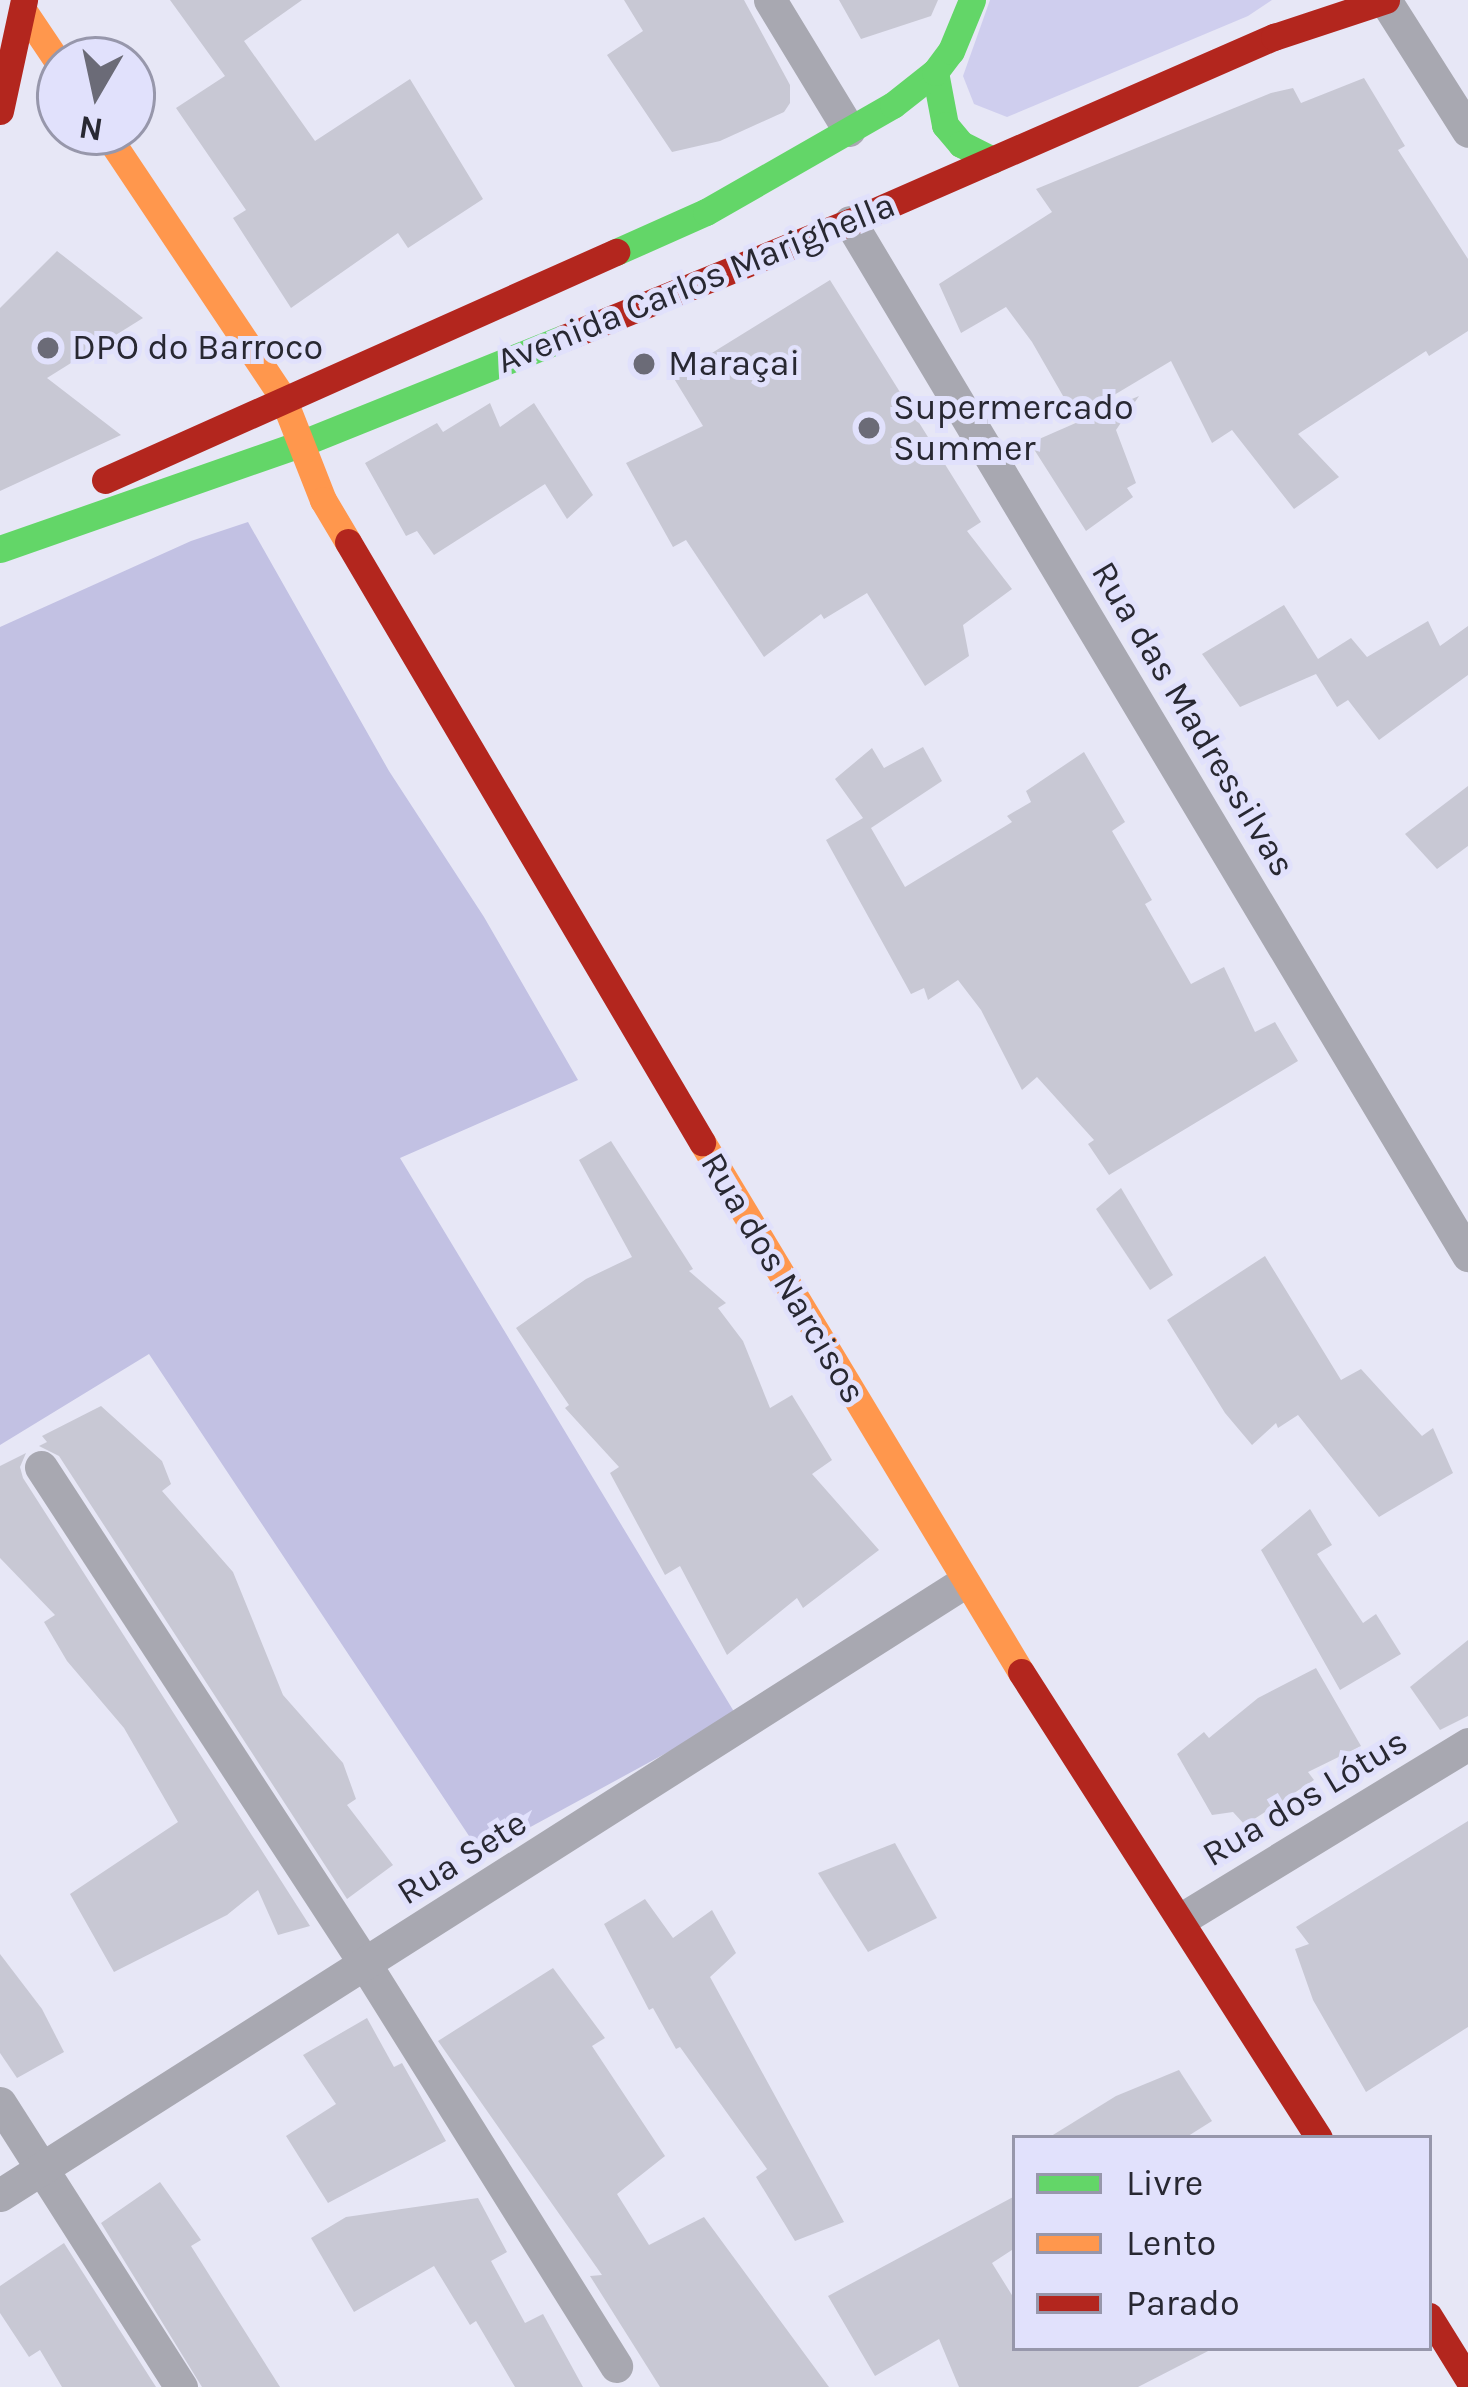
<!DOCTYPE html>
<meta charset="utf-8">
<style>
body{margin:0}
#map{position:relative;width:1468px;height:2387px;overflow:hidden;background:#e7e7f6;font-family:Karla,sans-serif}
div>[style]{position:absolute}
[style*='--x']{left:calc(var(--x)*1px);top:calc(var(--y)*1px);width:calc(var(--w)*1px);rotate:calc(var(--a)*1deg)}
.green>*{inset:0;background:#cfceee}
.forest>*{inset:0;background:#c2c1e3}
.building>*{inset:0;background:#c8c8d4}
.street>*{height:33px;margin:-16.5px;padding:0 16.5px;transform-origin:16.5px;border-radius:16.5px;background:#a8a8b1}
.fast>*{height:27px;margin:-13.5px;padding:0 13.5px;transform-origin:13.5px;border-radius:13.5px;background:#63d668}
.slow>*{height:27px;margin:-13.5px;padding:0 13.5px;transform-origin:13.5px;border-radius:13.5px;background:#ff974d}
.jam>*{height:27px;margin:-13.5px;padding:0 13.5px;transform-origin:13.5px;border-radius:13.5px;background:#b3261e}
.dots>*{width:33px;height:33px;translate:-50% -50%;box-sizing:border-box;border:6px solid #e1e1fc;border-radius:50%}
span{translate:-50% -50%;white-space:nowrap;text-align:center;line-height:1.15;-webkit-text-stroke:10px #e1e1fc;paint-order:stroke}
.street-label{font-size:36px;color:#282832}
.poi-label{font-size:36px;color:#282832}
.left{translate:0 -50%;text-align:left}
.legend{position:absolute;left:1012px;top:2135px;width:420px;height:216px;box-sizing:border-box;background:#e1e1fc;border:3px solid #9797ab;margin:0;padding:15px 21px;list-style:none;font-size:36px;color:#282832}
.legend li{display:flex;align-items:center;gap:24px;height:60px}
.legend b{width:60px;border:3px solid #9797ab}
.north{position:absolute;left:36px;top:36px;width:120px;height:120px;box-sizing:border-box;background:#e1e1fc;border:3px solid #9797ab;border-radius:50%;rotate:189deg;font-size:33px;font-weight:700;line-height:48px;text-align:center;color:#282832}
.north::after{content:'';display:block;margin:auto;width:42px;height:54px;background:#6b6b77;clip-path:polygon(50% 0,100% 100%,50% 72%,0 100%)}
</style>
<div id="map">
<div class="green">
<div style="clip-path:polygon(990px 0,1272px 0,1248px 16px,1007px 117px,974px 104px,963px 76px)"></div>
</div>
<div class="forest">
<div style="clip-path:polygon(248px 522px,389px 771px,484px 917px,578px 1080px,400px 1158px,736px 1715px,481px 1854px,149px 1354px,0 1445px,0 627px,191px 541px)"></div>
</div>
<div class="building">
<div style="clip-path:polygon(170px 0,302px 0,244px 41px,315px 141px,410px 79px,483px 199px,408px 248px,398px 233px,291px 308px,233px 218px,246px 210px,176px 108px,225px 76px)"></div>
<div style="clip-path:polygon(624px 0,744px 0,790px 85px,790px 103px,784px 112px,720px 141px,672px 152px,607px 55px,643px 31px)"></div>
<div style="clip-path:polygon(839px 0,938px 0,931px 16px,861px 39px)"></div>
<div style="clip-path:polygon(1364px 78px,1405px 146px,1398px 150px,1468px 259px,1468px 331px,1429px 356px,1426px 351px,1298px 434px,1339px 477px,1294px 509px,1232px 430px,1212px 443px,1171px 361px,1104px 401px,1108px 409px,1139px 396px,1116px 430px,1136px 483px,1127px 488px,1133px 497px,1086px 531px,1030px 443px,1078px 422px,1032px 342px,1006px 307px,961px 333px,939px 284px,1052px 212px,1036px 189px,1271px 93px,1293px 88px,1301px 103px)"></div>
<div style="clip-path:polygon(57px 251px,143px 318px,47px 378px,121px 435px,0 491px,0 308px)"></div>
<div style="clip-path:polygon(830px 280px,981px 522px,967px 531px,1012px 589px,963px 625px,969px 656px,925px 686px,867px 593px,824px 619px,821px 614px,764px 657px,686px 540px,673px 547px,626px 463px,703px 426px,673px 377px)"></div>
<div style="clip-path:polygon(490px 403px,500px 427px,534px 403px,593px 495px,567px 519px,545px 484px,434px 555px,417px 531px,406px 536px,365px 463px,437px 423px,443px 432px)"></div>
<div style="clip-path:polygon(1284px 605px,1318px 659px,1351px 638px,1367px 657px,1428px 621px,1440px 646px,1468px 626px,1468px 675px,1379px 740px,1348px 700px,1337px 707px,1316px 674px,1240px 707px,1202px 654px)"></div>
<div style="clip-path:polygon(923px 747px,942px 781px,871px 828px,905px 887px,1012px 822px,1007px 816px,1031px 802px,1026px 791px,1084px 752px,1125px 822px,1112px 831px,1152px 900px,1145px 904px,1191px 984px,1224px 967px,1255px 1032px,1275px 1022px,1298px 1061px,1109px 1175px,1088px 1144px,1094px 1140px,1037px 1077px,1022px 1090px,981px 1010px,958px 980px,928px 1000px,924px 988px,911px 994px,826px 840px,863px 818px,835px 779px,872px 748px,884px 768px)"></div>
<div style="clip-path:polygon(1468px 786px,1468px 846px,1437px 869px,1405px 834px)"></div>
<div style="clip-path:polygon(611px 1141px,693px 1269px,689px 1271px,726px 1303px,718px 1308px,743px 1341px,770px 1408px,792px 1395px,832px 1460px,812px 1474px,879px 1550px,803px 1608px,797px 1598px,727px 1655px,680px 1566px,665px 1575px,610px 1473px,619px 1467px,565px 1408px,569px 1405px,516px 1328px,586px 1279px,632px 1257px,579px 1160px)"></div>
<div style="clip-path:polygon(1121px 1188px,1173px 1275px,1150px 1290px,1096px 1209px)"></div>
<div style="clip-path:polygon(1265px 1256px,1341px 1380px,1361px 1369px,1422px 1436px,1433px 1428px,1453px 1473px,1379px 1517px,1298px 1415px,1278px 1428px,1276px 1423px,1252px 1445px,1225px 1413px,1167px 1320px)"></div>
<div style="clip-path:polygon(101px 1406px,162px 1461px,171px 1484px,162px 1491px,233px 1572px,283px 1695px,343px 1763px,356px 1799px,347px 1805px,393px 1865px,347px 1899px,59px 1456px,39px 1446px,47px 1442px,42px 1436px)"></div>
<div style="clip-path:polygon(26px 1453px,20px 1467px,23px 1478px,310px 1926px,278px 1935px,258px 1890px,227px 1915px,114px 1972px,70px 1894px,178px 1822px,124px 1728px,67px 1661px,44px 1622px,55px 1615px,0 1558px,0 1466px)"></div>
<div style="clip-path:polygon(1310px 1509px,1332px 1545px,1317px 1554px,1363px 1623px,1376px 1614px,1401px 1654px,1340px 1690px,1261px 1550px)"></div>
<div style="clip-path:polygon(1468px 1640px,1468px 1716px,1440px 1730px,1410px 1687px)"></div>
<div style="clip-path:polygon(1316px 1668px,1361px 1746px,1308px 1772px,1314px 1780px,1245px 1825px,1233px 1812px,1212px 1815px,1177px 1754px,1204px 1732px,1209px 1738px,1258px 1698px)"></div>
<div style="clip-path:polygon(1468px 1821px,1468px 2027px,1366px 2092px,1313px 2000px,1295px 1949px,1309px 1944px,1296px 1927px)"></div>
<div style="clip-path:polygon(895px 1843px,937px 1918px,868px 1952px,818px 1873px)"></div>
<div style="clip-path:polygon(645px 1899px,673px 1938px,712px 1910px,736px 1953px,710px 1977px,844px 2222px,795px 2241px,756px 2177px,767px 2169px,680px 2047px,676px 2049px,653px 2008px,649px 2010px,604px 1924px)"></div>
<div style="clip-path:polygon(0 1954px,42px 2009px,64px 2052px,17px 2078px,0 2053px)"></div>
<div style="clip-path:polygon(553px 1968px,605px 2038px,592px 2046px,665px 2156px,617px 2194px,649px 2245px,704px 2217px,829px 2387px,660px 2387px,590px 2276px,602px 2275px,438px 2041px)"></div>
<div style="clip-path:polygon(367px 2018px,394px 2067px,402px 2063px,446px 2141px,328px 2203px,286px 2136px,336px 2104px,303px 2055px)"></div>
<div style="clip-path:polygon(1179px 2070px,1212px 2121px,1185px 2138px,1048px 2138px,1116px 2096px)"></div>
<div style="clip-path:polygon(160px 2182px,201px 2240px,191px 2246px,280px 2387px,202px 2387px,101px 2223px)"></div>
<div style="clip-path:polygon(1015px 2196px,1015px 2248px,992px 2263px,1015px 2300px,1015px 2348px,1214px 2348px,1138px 2387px,959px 2387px,939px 2339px,875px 2376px,828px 2296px)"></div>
<div style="clip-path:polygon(478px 2198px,507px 2252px,491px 2261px,525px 2323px,543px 2314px,583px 2387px,515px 2387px,476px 2321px,470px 2325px,434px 2266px,354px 2312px,311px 2238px,346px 2217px)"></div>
<div style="clip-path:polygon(64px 2243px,156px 2387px,62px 2387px,40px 2350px,29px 2357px,0 2313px,0 2286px)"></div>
</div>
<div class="street">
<div style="--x:770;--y:0;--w:152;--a:58.7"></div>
<div style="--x:1385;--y:0;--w:155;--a:57.6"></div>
<div style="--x:850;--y:222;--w:1204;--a:59.11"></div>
<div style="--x:41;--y:1467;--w:593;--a:56.9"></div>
<div style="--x:365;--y:1964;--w:474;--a:58"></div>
<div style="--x:1183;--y:1918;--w:334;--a:-31.4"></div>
<div style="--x:0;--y:2103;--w:337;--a:57.5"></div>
<div style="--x:0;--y:2195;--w:1141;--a:-32.44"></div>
</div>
<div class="fast">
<div style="--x:935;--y:72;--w:54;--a:79.3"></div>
<div style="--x:945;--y:125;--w:25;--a:50"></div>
<div style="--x:961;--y:144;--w:35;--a:27"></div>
<div style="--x:616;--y:252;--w:98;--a:-24"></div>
<div style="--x:706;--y:212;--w:215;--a:-29.8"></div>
<div style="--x:893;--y:105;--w:53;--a:-38.2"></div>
<div style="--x:935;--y:72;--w:26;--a:-53"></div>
<div style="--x:951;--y:51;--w:55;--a:-67.6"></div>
<div style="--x:0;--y:549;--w:318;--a:-19.3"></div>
<div style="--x:300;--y:444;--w:284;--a:-21.9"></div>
</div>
<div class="slow">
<div style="--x:23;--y:10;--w:66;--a:56.1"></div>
<div style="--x:105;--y:132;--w:320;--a:56.2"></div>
<div style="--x:283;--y:398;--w:110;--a:68.6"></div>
<div style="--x:323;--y:500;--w:49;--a:59.2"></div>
<div style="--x:702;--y:1142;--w:619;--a:58.96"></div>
</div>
<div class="jam">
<div style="--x:0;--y:111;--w:114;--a:-77.8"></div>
<div style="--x:564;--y:338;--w:309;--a:-22.1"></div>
<div style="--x:850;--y:222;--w:463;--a:-23.6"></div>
<div style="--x:1274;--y:37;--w:118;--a:-18.3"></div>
<div style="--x:105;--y:480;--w:560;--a:-24.05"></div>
<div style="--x:348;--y:542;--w:697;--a:59.46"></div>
<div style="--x:1021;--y:1672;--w:553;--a:57.4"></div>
<div style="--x:1429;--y:2316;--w:74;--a:58.2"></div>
</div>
<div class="dots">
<div style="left:48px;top:348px;background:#6b6b77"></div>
<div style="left:644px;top:364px;background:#6b6b77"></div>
<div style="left:869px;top:428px;background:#6b6b77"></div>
</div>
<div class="street-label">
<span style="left:696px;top:283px;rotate:-22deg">Avenida Carlos Marighella</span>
<span style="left:1193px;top:719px;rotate:59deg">Rua das Madressilvas</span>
<span style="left:783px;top:1278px;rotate:59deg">Rua dos Narcisos</span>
<span style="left:1305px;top:1798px;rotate:-31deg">Rua dos Lótus</span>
<span style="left:462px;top:1858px;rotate:-32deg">Rua Sete</span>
</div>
<div class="poi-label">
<span class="left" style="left:72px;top:348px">DPO do Barroco</span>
<span class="left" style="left:668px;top:364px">Maraçai</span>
<span class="left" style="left:893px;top:428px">Supermercado<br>Summer</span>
</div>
<ul class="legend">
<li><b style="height:15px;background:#63d668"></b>Livre</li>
<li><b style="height:15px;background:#ff974d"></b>Lento</li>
<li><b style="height:15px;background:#b3261e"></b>Parado</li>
</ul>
<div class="north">N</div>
</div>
